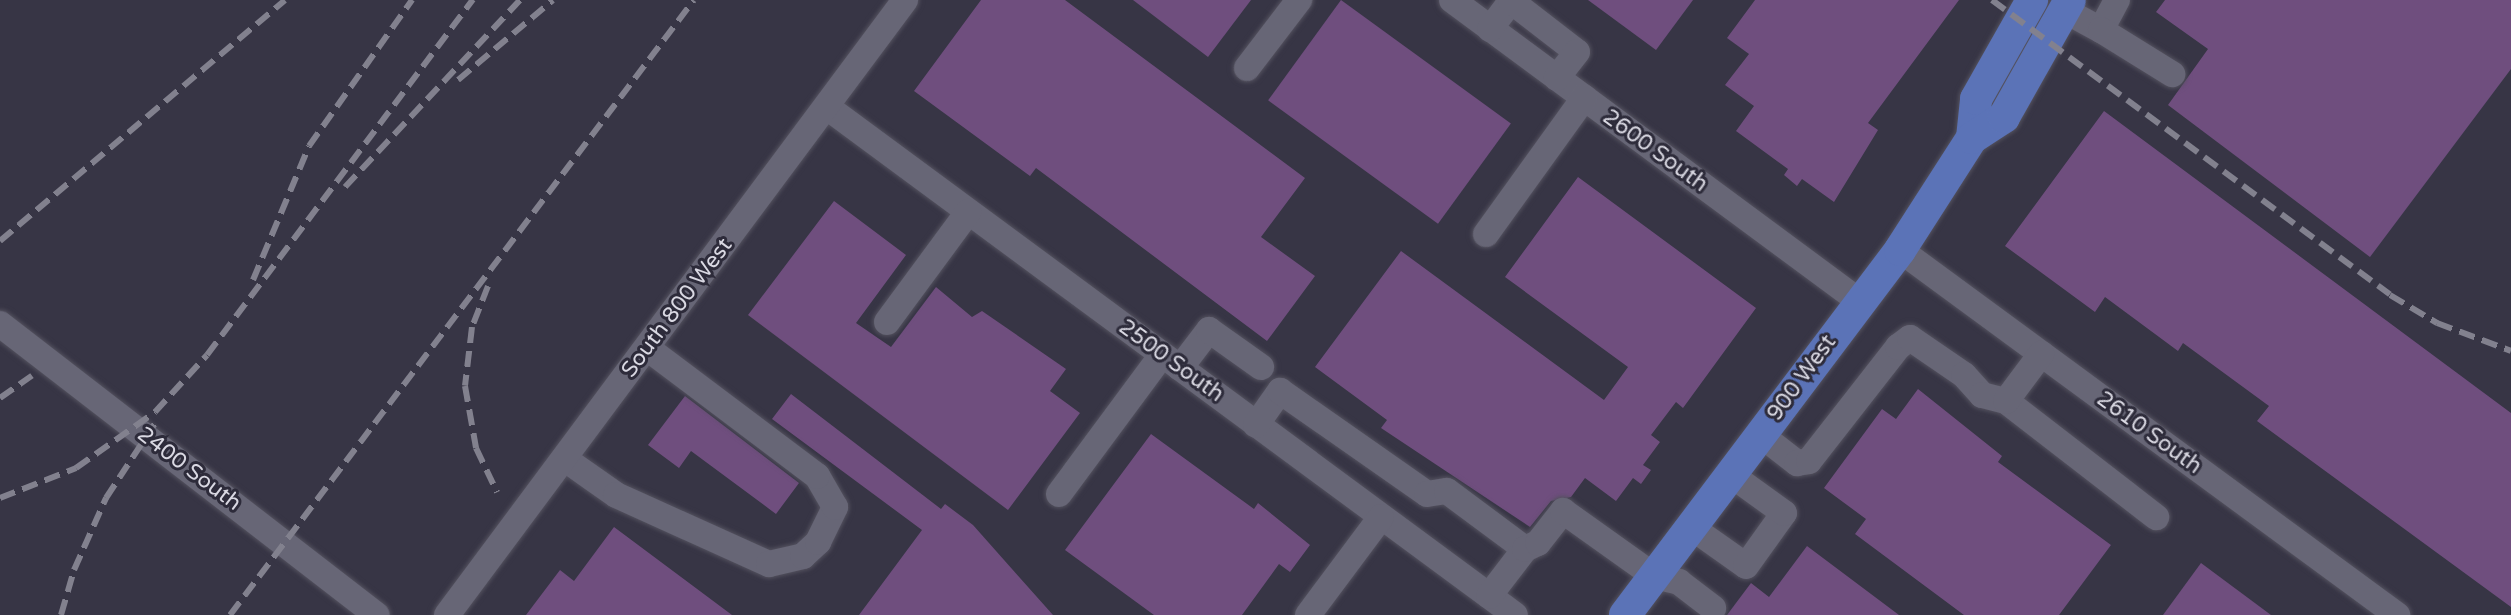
<!DOCTYPE html>
<style>
body{margin:0}
#map{position:relative;width:2511px;height:615px;overflow:hidden;background:#373545;font-family:"Varela Round",sans-serif}
div>[style]{position:absolute}
[style*='--x']{left:calc(var(--x)*1px);top:calc(var(--y)*1px);width:calc(var(--w)*1px);rotate:calc(var(--a)*1deg)}
.building>*{inset:0;background:#6f4e7e;transform-origin:0 0}
.roads{filter:drop-shadow(0 0 2px #53515e) drop-shadow(0 0 2px #53515e)}
.minor>*{height:26px;margin:-13px;padding:0 13px;transform-origin:13px;border-radius:13px;background:#676676}
.major>*{height:32px;margin:-16px;padding:0 16px;transform-origin:16px;border-radius:16px;background:#5b73b7}
.rail>*{height:6px;margin-top:-3px;transform-origin:0;background:repeating-linear-gradient(90deg,#82818e 0 16px,transparent 0 24px)}
span{translate:-50% -50%;white-space:nowrap;text-align:center;line-height:1.15;-webkit-text-stroke:6px #2d2b3a;paint-order:stroke}
.street-label{font-size:22px;color:#d9d8e2}
</style>
<div id="map">
<div class="building">
<div style="clip-path:polygon(981px 0,1065px 0,1305px 178px,1261px 237px,1315px 276px,1267px 341px,1036px 168px,1030px 176px,914px 91px)"></div>
<div style="clip-path:polygon(1133px 0,1251px 0,1208px 57px)"></div>
<div style="left:1341px;top:0;width:210px;height:124px;rotate:36deg"></div>
<div style="clip-path:polygon(1588px 0,1693px 0,1656px 50px)"></div>
<div style="clip-path:polygon(1755px 0,1959px 0,1868px 123px,1878px 130px,1834px 202px,1802px 179px,1797px 186px,1784px 175px,1788px 169px,1736px 131px,1754px 106px,1725px 85px,1749px 54px,1727px 38px)"></div>
<div style="clip-path:polygon(2165px 0,2511px 0,2511px 69px,2370px 257px,2168px 105px,2208px 49px,2156px 12px)"></div>
<div style="clip-path:polygon(2104px 111px,2511px 413px,2511px 607px,2257px 421px,2269px 406px,2183px 343px,2178px 351px,2105px 297px,2095px 312px,2005px 246px)"></div>
<div style="clip-path:polygon(1578px 177px,1756px 308px,1683px 408px,1676px 402px,1651px 435px,1660px 442px,1643px 465px,1651px 470px,1641px 484px,1633px 478px,1616px 501px,1585px 478px,1571px 497px,1551px 501px,1530px 527px,1381px 428px,1387px 420px,1315px 367px,1401px 251px,1604px 400px,1628px 367px,1505px 277px)"></div>
<div style="clip-path:polygon(834px 201px,906px 255px,856px 323px,891px 347px,936px 287px,972px 317px,982px 311px,1066px 369px,1050px 391px,1080px 413px,1008px 510px,748px 315px)"></div>
<div style="clip-path:polygon(1918px 389px,2002px 456px,1998px 462px,2111px 545px,2059px 615px,1964px 615px,1855px 534px,1866px 519px,1824px 488px,1882px 409px,1896px 419px)"></div>
<div style="clip-path:polygon(791px 394px,941px 509px,945px 504px,973px 525px,1053px 615px,859px 615px,922px 530px,772px 419px)"></div>
<div style="clip-path:polygon(685px 396px,799px 483px,776px 514px,691px 451px,679px 468px,648px 445px)"></div>
<div style="clip-path:polygon(1151px 434px,1254px 509px,1258px 503px,1310px 545px,1290px 572px,1279px 564px,1242px 615px,1154px 615px,1065px 550px)"></div>
<div style="clip-path:polygon(614px 527px,732px 615px,526px 615px,560px 570px,574px 581px)"></div>
<div style="clip-path:polygon(1807px 546px,1899px 615px,1727px 615px,1751px 583px,1769px 597px)"></div>
<div style="clip-path:polygon(2201px 563px,2271px 615px,2163px 615px)"></div>
</div>
<div class="roads">
<div class="minor">
<div style="--x:1452;--y:0;--w:506;--a:36.49"></div>
<div style="--x:2064;--y:10;--w:42;--a:28.4"></div>
<div style="--x:2101;--y:30;--w:34;--a:-62"></div>
<div style="--x:1490;--y:29;--w:35;--a:-53"></div>
<div style="--x:1511;--y:1;--w:83;--a:37.7"></div>
<div style="--x:1577;--y:52;--w:33;--a:128"></div>
<div style="--x:2101;--y:30;--w:84;--a:31.8"></div>
<div style="--x:1247;--y:68;--w:86;--a:-52.6"></div>
<div style="--x:827;--y:107;--w:855;--a:36.44"></div>
<div style="--x:1486;--y:234;--w:168;--a:-54.2"></div>
<div style="--x:1900;--y:250;--w:617;--a:36.29"></div>
<div style="--x:887;--y:322;--w:137;--a:-53.6"></div>
<div style="--x:0;--y:324;--w:476;--a:37.7"></div>
<div style="--x:1180;--y:368;--w:48;--a:-52.7"></div>
<div style="--x:1209;--y:330;--w:64;--a:35.4"></div>
<div style="--x:2006;--y:401;--w:190;--a:37.7"></div>
<div style="--x:1256;--y:425;--w:42;--a:-54.8"></div>
<div style="--x:1280;--y:391;--w:179;--a:35"></div>
<div style="--x:1427;--y:494;--w:20;--a:-9"></div>
<div style="--x:1447;--y:491;--w:97;--a:36.6"></div>
<div style="--x:1525;--y:549;--w:59;--a:127.5"></div>
<div style="--x:1761;--y:435;--w:46;--a:37.9"></div>
<div style="--x:1797;--y:463;--w:12;--a:-9"></div>
<div style="--x:1809;--y:461;--w:145;--a:-52"></div>
<div style="--x:1898;--y:347;--w:15;--a:-37"></div>
<div style="--x:1910;--y:338;--w:65;--a:34.4"></div>
<div style="--x:1964;--y:375;--w:27;--a:48"></div>
<div style="--x:1982;--y:395;--w:25;--a:14"></div>
<div style="--x:2006;--y:401;--w:59;--a:-53.3"></div>
<div style="--x:565;--y:459;--w:62;--a:35.2"></div>
<div style="--x:616;--y:495;--w:168;--a:24.3"></div>
<div style="--x:769;--y:564;--w:35;--a:-13"></div>
<div style="--x:803;--y:556;--w:21;--a:-43"></div>
<div style="--x:818;--y:542;--w:39;--a:-64"></div>
<div style="--x:835;--y:507;--w:36;--a:-120"></div>
<div style="--x:817;--y:476;--w:213;--a:-143"></div>
<div style="--x:1059;--y:494;--w:173;--a:-53.5"></div>
<div style="--x:1691;--y:527;--w:67;--a:35.3"></div>
<div style="--x:1746;--y:566;--w:65;--a:-54.4"></div>
<div style="--x:1784;--y:513;--w:67;--a:-144.2"></div>
<div style="--x:1525;--y:549;--w:14;--a:-25"></div>
<div style="--x:1538;--y:543;--w:41;--a:-52"></div>
<div style="--x:1563;--y:511;--w:112;--a:35.5"></div>
<div style="--x:1654;--y:576;--w:26;--a:13"></div>
<div style="--x:1679;--y:582;--w:43;--a:37.4"></div>
<div style="--x:447;--y:615;--w:767;--a:-53.32"></div>
<div style="--x:1308;--y:615;--w:122;--a:-53.3"></div>
</div>
<div class="major">
<div style="--x:1972;--y:138;--w:39;--a:-84"></div>
<div style="--x:1976;--y:99;--w:114;--a:-60.5"></div>
<div style="--x:1625;--y:615;--w:457;--a:-53"></div>
<div style="--x:1900;--y:250;--w:133;--a:-57.3"></div>
<div style="--x:1972;--y:138;--w:38;--a:-33"></div>
<div style="--x:2004;--y:117;--w:134;--a:-60.6"></div>
</div>
</div>
<div class="rail">
<div style="--x:1992;--y:0;--w:495;--a:36.5"></div>
<div style="--x:2390;--y:295;--w:55;--a:30.8"></div>
<div style="--x:2437;--y:323;--w:79;--a:20.7"></div>
<div style="--x:458;--y:80;--w:124;--a:-40.1"></div>
<div style="--x:345;--y:187;--w:256;--a:-46.9"></div>
<div style="--x:0;--y:241;--w:373;--a:-40.2"></div>
<div style="--x:253;--y:280;--w:145;--a:-67.3"></div>
<div style="--x:309;--y:146;--w:179;--a:-54.8"></div>
<div style="--x:488;--y:286;--w:44;--a:111.3"></div>
<div style="--x:472;--y:327;--w:59;--a:96.8"></div>
<div style="--x:465;--y:386;--w:63;--a:79.9"></div>
<div style="--x:476;--y:448;--w:49;--a:64.5"></div>
<div style="--x:0;--y:398;--w:39;--a:-35"></div>
<div style="--x:0;--y:498;--w:82;--a:-21.5"></div>
<div style="--x:76;--y:468;--w:97;--a:-35.3"></div>
<div style="--x:155;--y:412;--w:77;--a:-47.6"></div>
<div style="--x:207;--y:355;--w:444;--a:-53.2"></div>
<div style="--x:61;--y:615;--w:47;--a:-73.9"></div>
<div style="--x:74;--y:570;--w:79;--a:-66"></div>
<div style="--x:106;--y:498;--w:91;--a:-56.7"></div>
<div style="--x:230;--y:615;--w:770;--a:-52.97"></div>
</div>
<div class="street-label">
<span style="left:1655px;top:151px;rotate:36deg">2600 South</span>
<span style="left:677px;top:308px;rotate:-53deg">South 800 West</span>
<span style="left:1171px;top:361px;rotate:36deg">2500 South</span>
<span style="left:1802px;top:378px;rotate:-54deg">900 West</span>
<span style="left:2149px;top:433px;rotate:36deg">2610 South</span>
<span style="left:189px;top:469px;rotate:37deg">2400 South</span>
</div>
</div>
